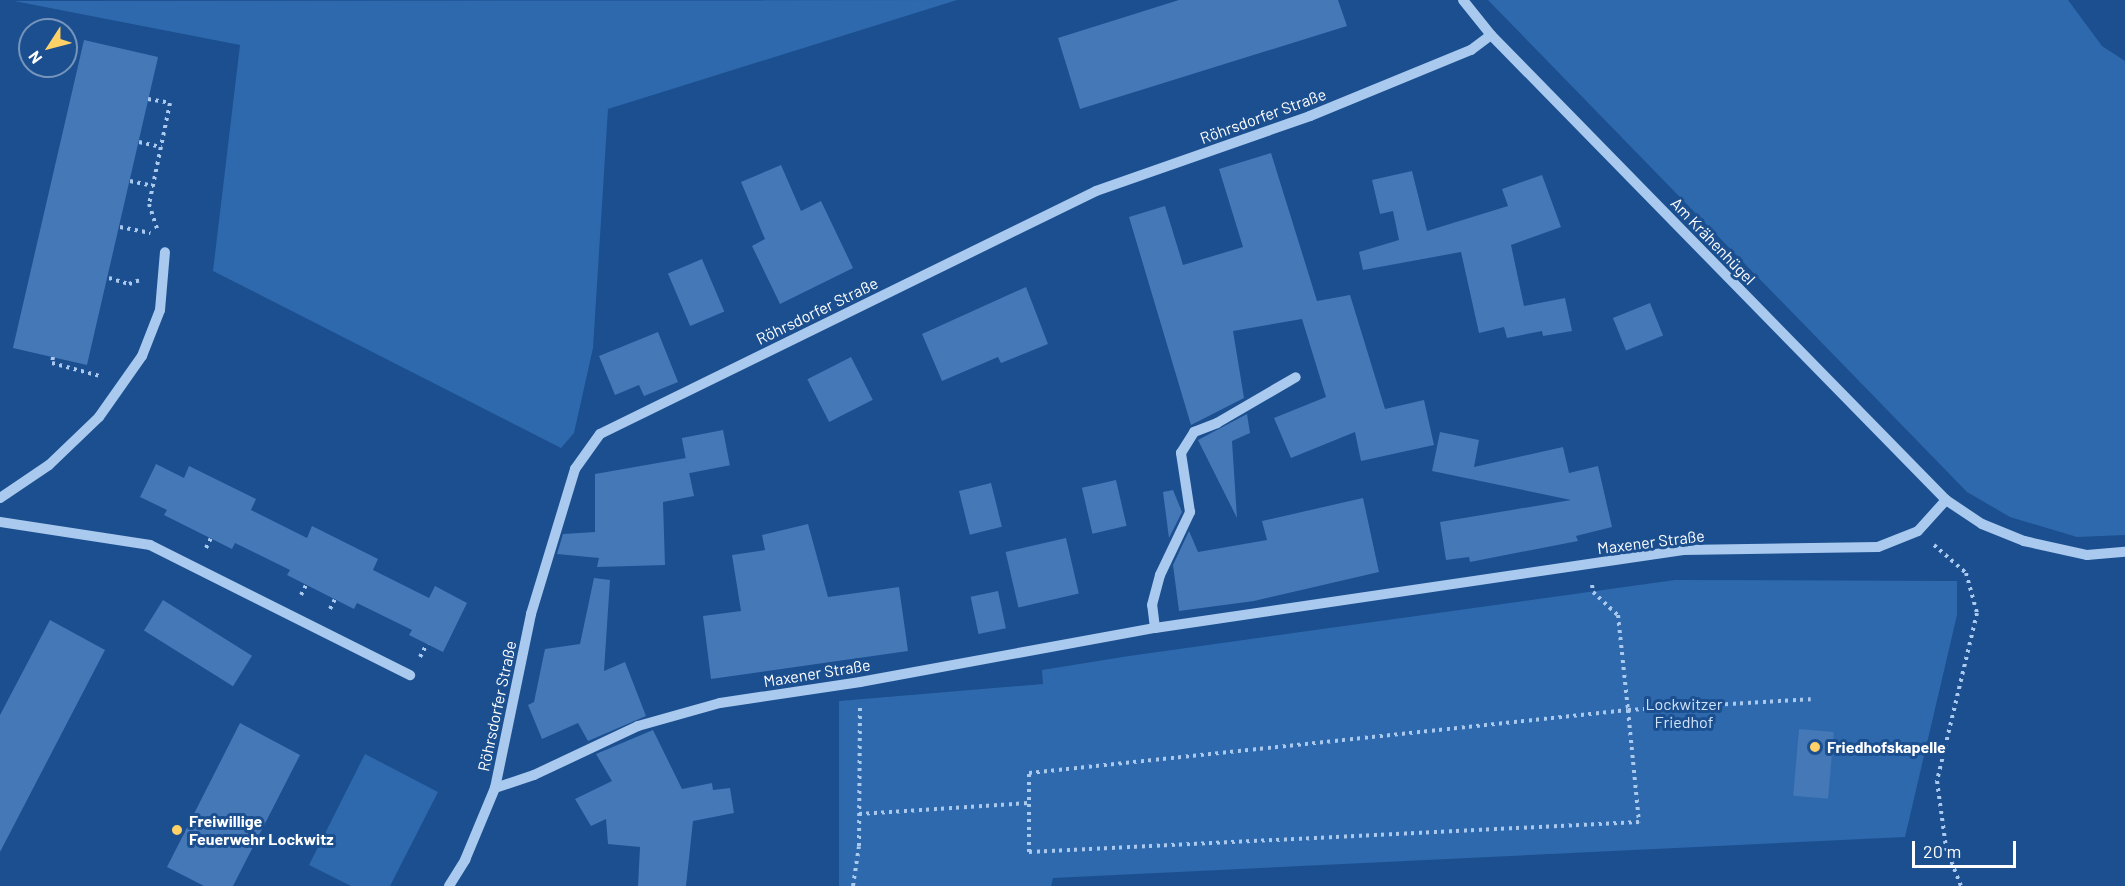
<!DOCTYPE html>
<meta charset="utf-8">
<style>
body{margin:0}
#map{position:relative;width:2125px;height:886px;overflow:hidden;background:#1b4f8f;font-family:Barlow,sans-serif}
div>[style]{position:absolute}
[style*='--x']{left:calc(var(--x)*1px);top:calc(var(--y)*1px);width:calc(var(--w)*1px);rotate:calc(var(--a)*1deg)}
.green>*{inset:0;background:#2e69ad}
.building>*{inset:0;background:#4478b7;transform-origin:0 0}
.path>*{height:4px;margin-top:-2px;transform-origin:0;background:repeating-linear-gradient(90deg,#a9c9ee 0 3px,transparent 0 7.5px)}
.minor>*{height:10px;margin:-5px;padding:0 5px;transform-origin:5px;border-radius:5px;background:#a9c9ee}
.dots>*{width:16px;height:16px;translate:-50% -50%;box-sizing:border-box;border:3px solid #1b4f8f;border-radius:50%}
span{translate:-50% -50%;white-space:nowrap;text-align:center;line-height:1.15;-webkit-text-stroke:6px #1b4f8f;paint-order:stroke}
.street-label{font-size:16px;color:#fff}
.park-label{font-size:16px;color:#cfe3fa}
.poi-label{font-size:16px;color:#fff;font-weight:700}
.left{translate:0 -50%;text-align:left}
.north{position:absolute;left:18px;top:18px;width:60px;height:60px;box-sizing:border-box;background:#1b4f8f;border:2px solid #7695bc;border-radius:50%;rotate:234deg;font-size:16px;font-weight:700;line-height:24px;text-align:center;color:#fff}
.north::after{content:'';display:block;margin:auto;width:21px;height:27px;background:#ffd166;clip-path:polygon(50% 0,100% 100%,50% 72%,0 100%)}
.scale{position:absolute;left:1912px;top:841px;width:104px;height:27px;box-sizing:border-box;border:3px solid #fff;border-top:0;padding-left:8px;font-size:18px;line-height:21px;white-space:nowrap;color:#fff;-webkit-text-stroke:4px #1b4f8f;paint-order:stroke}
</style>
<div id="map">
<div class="green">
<div style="clip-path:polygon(957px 0,608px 109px,593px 348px,574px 433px,561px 448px,213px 271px,240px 45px,14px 1px)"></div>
<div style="clip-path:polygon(1488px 0,2068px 0,2102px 46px,2125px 61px,2125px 535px,2077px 537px,2010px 517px,1967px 492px)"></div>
<div style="clip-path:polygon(1675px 580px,1957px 581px,1957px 615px,1905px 837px,1053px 878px,1051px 886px,839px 886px,839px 701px,1043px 684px,1042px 670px,1129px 656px)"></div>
<div style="clip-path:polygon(365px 754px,438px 792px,390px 886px,351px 886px,309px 865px)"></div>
</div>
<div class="building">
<div style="clip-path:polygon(1179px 0,1338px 0,1347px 26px,1080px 109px,1058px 38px)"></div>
<div style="left:84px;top:40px;width:76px;height:316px;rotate:13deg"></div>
<div style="clip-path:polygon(1271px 153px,1317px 301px,1350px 295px,1385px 409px,1424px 400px,1434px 445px,1361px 461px,1355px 432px,1291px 458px,1274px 418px,1326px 397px,1302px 319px,1233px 331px,1244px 398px,1191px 425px,1129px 217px,1165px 206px,1183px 265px,1243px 247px,1219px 169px)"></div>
<div style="clip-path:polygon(781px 165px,801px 211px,821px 201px,853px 268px,780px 304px,752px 246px,765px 239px,741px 182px)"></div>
<div style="clip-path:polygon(1412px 171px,1427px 231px,1508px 206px,1502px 189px,1542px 175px,1561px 227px,1511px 245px,1524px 306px,1565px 298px,1572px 331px,1543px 336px,1542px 331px,1507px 338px,1504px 327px,1479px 333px,1461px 252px,1363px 270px,1359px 252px,1399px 240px,1393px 211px,1380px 214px,1372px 180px)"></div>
<div style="left:702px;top:259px;width:57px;height:37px;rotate:67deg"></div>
<div style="clip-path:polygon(1026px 287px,1048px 344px,1001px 363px,998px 357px,942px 381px,922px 334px)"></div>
<div style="left:1650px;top:303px;width:35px;height:40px;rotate:68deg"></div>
<div style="clip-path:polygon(658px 332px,678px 382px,644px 396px,639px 385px,615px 395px,599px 356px)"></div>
<div style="left:851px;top:357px;width:48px;height:49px;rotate:63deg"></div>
<div style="clip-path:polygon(1247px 414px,1250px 433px,1232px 441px,1237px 518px,1198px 440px)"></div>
<div style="left:723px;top:430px;width:36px;height:42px;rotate:79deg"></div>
<div style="clip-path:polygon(1440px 432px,1479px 440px,1474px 467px,1563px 447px,1569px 473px,1598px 466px,1612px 527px,1576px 536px,1578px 541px,1470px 562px,1469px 557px,1446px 560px,1440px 522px,1571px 500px,1432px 471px)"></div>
<div style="clip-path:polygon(686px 458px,694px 496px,663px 502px,665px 565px,597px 567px,599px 558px,557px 554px,563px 534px,595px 532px,595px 474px)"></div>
<div style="clip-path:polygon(156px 464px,184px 478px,189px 466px,256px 499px,251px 510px,307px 538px,312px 526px,378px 559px,373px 570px,429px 598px,435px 586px,467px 603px,443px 652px,409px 635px,412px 630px,357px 603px,354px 609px,287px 575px,290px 570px,235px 543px,232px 549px,164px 515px,167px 510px,140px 497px)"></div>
<div style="left:1116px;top:480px;width:47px;height:35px;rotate:77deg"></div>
<div style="left:991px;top:483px;width:45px;height:33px;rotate:76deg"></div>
<div style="clip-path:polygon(1173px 490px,1182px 512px,1169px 538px,1163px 492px)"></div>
<div style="clip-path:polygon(1363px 498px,1379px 572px,1254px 601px,1179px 611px,1173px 565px,1189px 531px,1198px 552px,1267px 540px,1262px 521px)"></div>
<div style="clip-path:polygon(808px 524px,828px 597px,899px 587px,908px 651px,711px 679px,703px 616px,741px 611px,732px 555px,765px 550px,762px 535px)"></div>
<div style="left:1066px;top:538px;width:57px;height:62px;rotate:77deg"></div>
<div style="clip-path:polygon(594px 578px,610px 580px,604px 671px,625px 662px,646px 716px,588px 741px,578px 723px,542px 739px,528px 705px,534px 702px,545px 649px,580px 644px)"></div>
<div style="left:998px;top:591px;width:38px;height:28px;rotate:78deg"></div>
<div style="left:163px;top:600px;width:105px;height:36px;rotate:32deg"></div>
<div style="clip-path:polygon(50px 620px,105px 650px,0 852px,0 715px)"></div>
<div style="clip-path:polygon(240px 723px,300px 755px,233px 886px,204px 886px,167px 867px)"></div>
<div style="left:1799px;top:729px;width:35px;height:67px;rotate:5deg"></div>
<div style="clip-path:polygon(653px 730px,682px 789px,712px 783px,713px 790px,730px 788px,734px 813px,693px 821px,686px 886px,638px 886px,640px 847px,608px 844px,606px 819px,591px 826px,575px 799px,612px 781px,596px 754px)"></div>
</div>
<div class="path">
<div style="--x:148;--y:99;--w:22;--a:10"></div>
<div style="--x:170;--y:103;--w:103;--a:101.7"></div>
<div style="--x:149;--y:204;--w:28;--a:72"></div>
<div style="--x:139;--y:142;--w:23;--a:13"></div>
<div style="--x:130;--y:181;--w:24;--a:12"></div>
<div style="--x:120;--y:227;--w:31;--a:11"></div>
<div style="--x:109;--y:278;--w:21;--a:17"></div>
<div style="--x:129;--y:284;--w:12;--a:-20"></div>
<div style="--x:53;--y:357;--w:6;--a:99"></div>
<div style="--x:52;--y:363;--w:50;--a:15.2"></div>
<div style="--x:1934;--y:545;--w:43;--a:41.2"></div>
<div style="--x:1966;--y:573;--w:41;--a:74.6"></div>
<div style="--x:1977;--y:613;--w:173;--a:103.4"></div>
<div style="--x:1937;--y:781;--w:68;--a:82.3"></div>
<div style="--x:1946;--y:848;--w:41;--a:68.5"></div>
<div style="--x:206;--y:548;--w:11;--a:-63"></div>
<div style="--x:1592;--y:585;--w:7;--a:82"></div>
<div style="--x:1593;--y:592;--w:34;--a:43"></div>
<div style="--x:1618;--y:615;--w:96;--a:84"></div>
<div style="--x:1628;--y:710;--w:113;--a:84.4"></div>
<div style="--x:1639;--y:822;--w:611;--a:177.18"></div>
<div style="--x:1029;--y:852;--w:79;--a:-90"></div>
<div style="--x:1029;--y:773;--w:602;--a:-6"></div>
<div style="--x:1628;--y:710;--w:183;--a:-3.4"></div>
<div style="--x:301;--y:595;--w:11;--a:-63"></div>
<div style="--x:330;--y:609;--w:11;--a:-63"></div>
<div style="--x:420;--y:657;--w:15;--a:-62"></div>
<div style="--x:859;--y:814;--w:170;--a:-3.7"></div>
<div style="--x:853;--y:886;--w:40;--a:-81.5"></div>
<div style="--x:859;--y:846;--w:142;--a:-89.6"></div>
</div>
<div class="minor">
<div style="--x:1463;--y:0;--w:45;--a:51.3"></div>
<div style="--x:1491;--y:35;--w:651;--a:45.62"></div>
<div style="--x:1946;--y:500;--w:43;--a:33.7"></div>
<div style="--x:1982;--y:524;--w:45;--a:22"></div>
<div style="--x:2024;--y:541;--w:65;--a:12.5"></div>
<div style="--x:2087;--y:555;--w:38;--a:-5"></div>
<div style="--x:0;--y:498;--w:59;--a:-34"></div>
<div style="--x:49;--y:465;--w:69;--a:-43.8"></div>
<div style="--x:99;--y:417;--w:75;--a:-54.8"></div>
<div style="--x:142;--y:356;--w:49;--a:-68.6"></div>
<div style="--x:160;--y:310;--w:58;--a:-85.1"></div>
<div style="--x:0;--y:522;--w:152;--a:8.7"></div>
<div style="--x:150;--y:545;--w:291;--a:26.6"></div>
<div style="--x:1155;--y:628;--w:23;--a:-97"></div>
<div style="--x:1152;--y:605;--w:31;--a:-75"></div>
<div style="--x:1160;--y:575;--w:70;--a:-64.5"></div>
<div style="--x:1190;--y:512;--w:60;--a:-98.7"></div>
<div style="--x:1181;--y:453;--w:25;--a:-58"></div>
<div style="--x:1194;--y:432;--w:25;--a:-21"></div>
<div style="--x:1217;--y:423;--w:91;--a:-30.2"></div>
<div style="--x:495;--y:788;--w:41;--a:-18.4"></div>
<div style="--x:534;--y:775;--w:115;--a:-25.2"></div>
<div style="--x:638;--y:726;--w:85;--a:-15.7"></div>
<div style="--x:720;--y:703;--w:142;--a:-8.5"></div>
<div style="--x:860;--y:682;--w:300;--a:-10.4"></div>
<div style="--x:1155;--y:628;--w:534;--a:-8.4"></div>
<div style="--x:1683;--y:550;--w:195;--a:-0.9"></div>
<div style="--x:1878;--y:547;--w:43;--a:-21.8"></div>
<div style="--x:1918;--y:531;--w:42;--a:-47.9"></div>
<div style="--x:449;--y:886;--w:31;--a:-58"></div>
<div style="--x:465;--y:860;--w:78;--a:-67.4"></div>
<div style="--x:495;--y:788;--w:178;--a:-78.3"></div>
<div style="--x:531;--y:614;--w:152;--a:-73.1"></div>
<div style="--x:575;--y:469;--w:43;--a:-54.5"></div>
<div style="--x:600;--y:434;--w:552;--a:-26.1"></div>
<div style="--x:1096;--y:191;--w:227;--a:-19.3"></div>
<div style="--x:1310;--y:116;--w:174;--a:-22.3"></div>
<div style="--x:1471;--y:50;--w:25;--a:-37"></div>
</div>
<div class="dots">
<div style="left:1815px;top:747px;background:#ffd166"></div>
<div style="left:177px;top:830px;background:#ffd166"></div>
</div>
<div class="street-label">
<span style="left:1263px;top:116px;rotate:-20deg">Röhrsdorfer Straße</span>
<span style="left:1713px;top:241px;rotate:46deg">Am Krähenhügel</span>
<span style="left:817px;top:311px;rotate:-26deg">Röhrsdorfer Straße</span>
<span style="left:1651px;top:542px;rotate:-7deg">Maxener Straße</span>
<span style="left:817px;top:673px;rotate:-9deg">Maxener Straße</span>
<span style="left:497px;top:706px;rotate:-78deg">Röhrsdorfer Straße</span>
</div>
<div class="park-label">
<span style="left:1684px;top:713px">Lockwitzer<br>Friedhof</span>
</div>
<div class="poi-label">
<span class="left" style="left:1827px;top:747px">Friedhofskapelle</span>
<span class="left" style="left:189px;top:830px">Freiwillige<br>Feuerwehr Lockwitz</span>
</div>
<div class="north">N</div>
<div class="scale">20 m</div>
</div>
